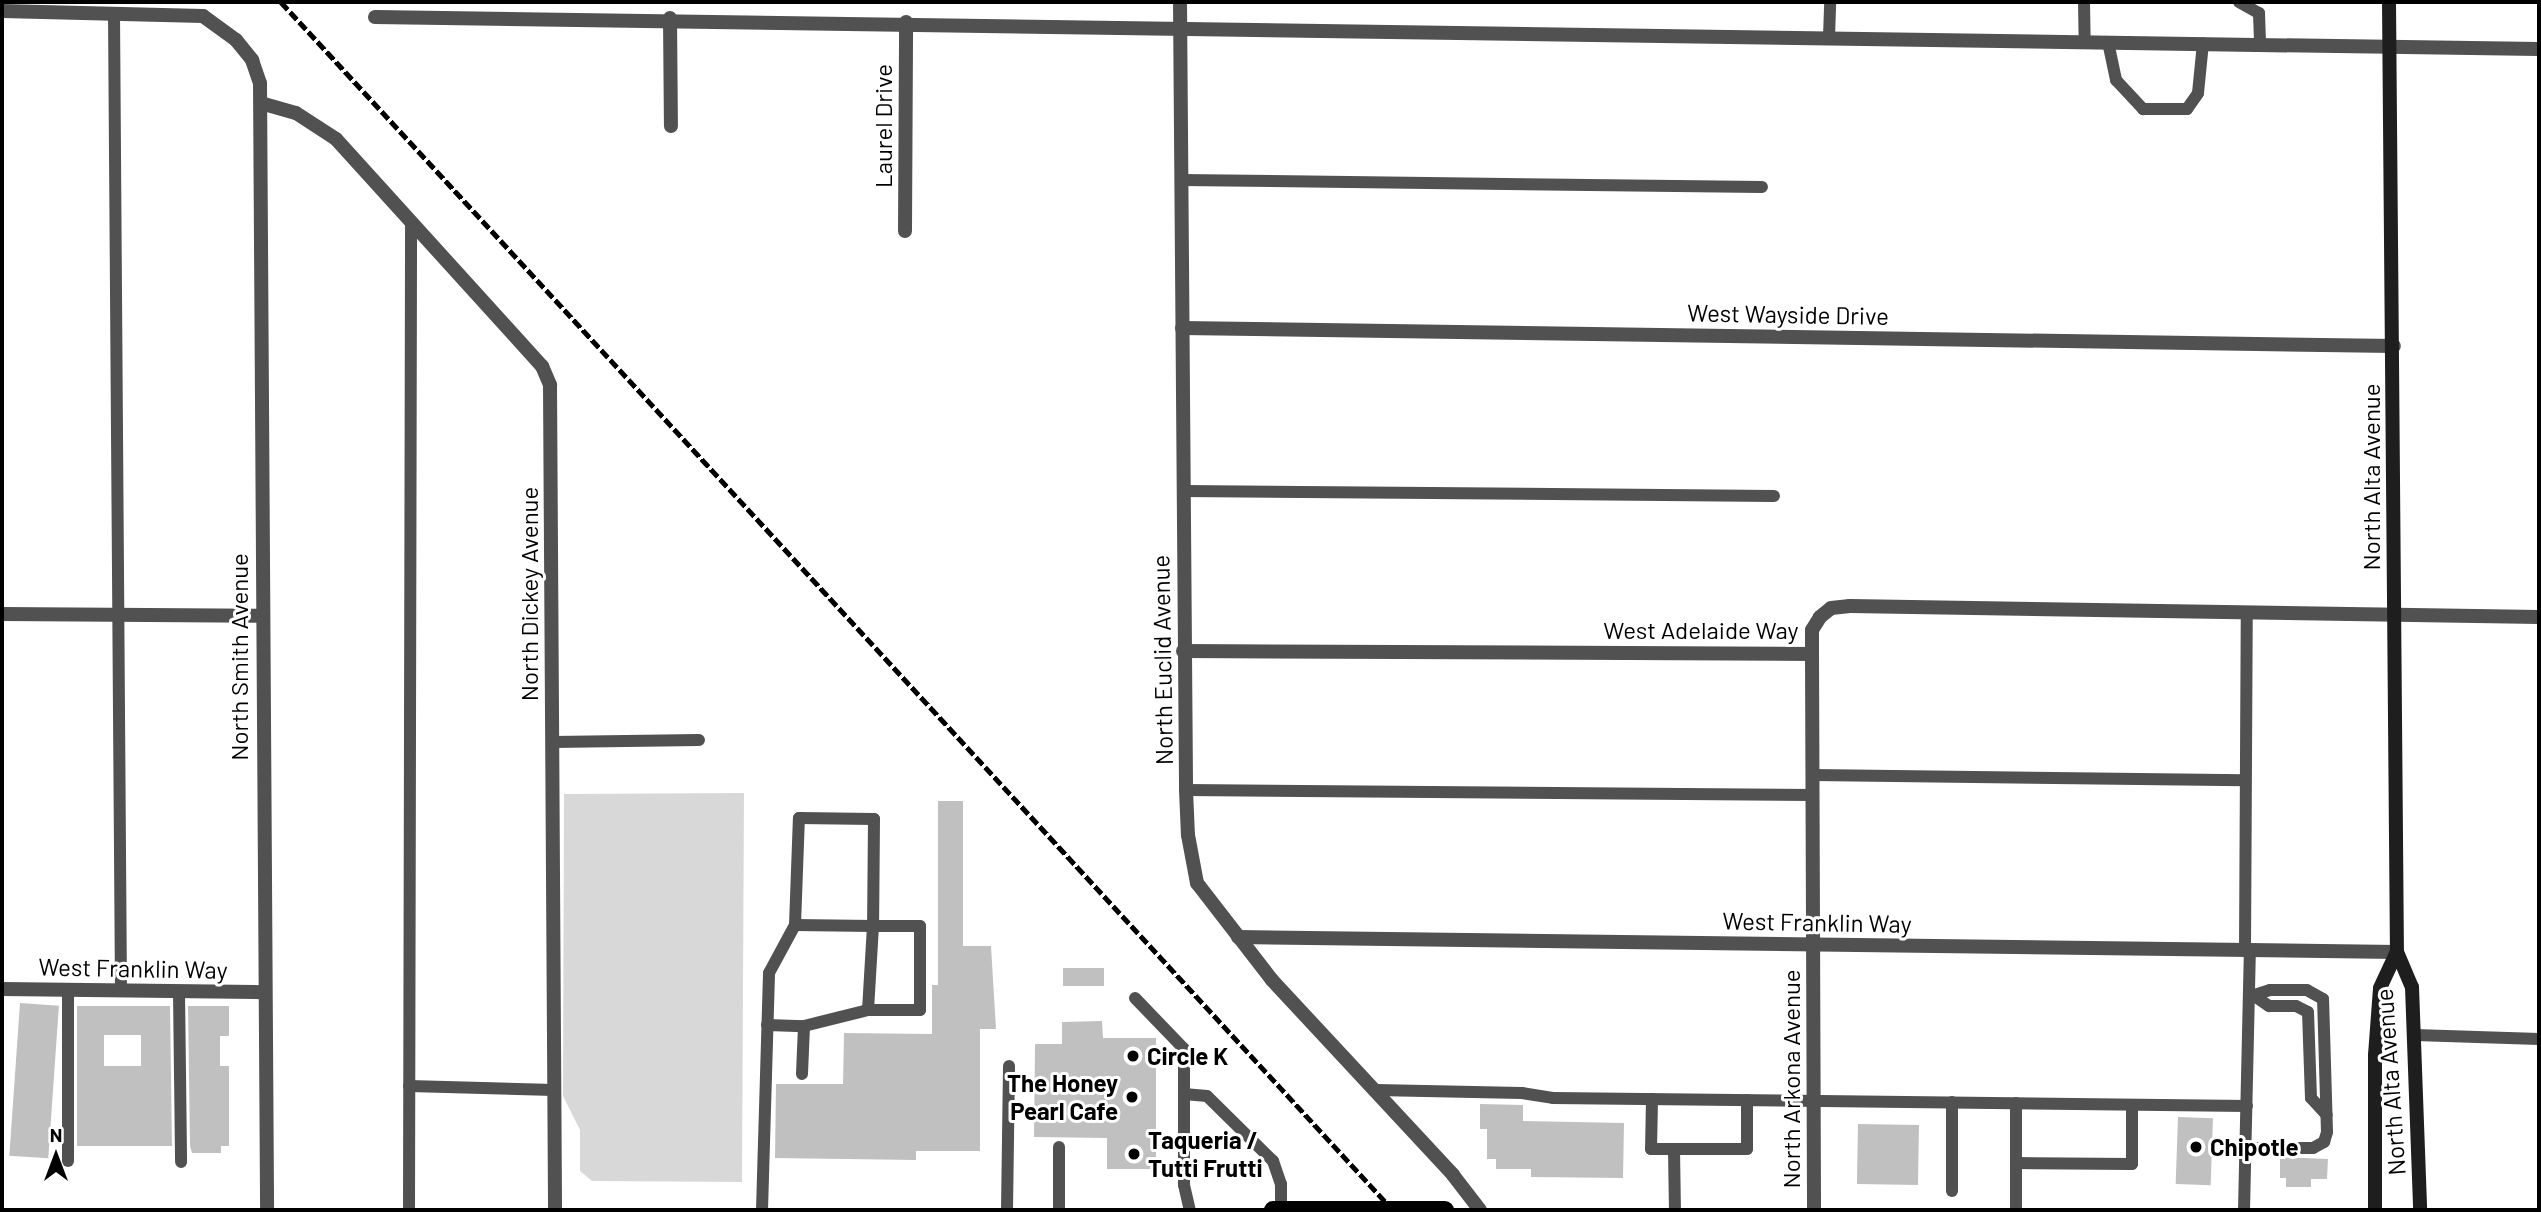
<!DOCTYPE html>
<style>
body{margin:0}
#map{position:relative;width:2541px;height:1212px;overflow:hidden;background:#fff;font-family:Barlow,sans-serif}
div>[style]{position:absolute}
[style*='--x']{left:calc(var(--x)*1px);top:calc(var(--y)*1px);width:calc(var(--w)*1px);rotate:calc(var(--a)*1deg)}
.green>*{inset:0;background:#d8d8d8}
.building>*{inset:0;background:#c0c0c0;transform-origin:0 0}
.service>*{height:12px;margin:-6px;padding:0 6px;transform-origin:6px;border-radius:6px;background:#515151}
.minor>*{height:14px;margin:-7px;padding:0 7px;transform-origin:7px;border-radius:7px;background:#515151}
.secondary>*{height:14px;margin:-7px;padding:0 7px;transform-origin:7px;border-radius:7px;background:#1e1e1e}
.primary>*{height:18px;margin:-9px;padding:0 9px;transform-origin:9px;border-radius:9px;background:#000}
.rail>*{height:5px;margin-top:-2.5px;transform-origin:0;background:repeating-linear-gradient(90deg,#000 0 10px,transparent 0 13.5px)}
.dots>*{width:19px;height:19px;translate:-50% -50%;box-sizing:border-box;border:4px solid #fff;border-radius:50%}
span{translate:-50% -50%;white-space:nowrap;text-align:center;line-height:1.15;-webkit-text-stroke:6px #fff;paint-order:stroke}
.street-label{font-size:24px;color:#000}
.poi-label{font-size:24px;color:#000;font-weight:700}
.left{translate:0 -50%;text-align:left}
.right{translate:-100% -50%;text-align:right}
.frame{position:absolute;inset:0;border:4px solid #000;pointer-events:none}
.north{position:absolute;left:21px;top:1121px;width:70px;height:70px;-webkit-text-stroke:5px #fff;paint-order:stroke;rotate:0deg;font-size:19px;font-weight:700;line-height:28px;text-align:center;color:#000}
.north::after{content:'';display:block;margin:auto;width:24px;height:32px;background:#000;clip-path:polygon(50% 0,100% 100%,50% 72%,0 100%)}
</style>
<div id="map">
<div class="green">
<div style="clip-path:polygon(744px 793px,742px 1182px,592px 1181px,580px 1171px,580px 1130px,563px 1096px,564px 794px)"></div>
</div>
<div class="building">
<div style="clip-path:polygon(938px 801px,963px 801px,963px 946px,991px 946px,996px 1029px,980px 1029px,980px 1151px,916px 1151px,916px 1160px,775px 1158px,776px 1084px,843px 1084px,844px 1033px,932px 1034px,932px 985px,938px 985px)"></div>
<div style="left:1104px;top:968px;width:18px;height:41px;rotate:90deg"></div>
<div style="left:20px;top:1003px;width:39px;height:153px;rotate:4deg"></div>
<div style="clip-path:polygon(evenodd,77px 1006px,170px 1006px,172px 1146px,77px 1146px,77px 1006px,104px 1035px,141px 1035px,141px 1066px,104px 1066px,104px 1035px)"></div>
<div style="clip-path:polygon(188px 1006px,229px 1006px,229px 1036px,220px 1036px,220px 1066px,229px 1066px,229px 1146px,221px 1146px,221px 1153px,192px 1153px,190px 1146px)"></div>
<div style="clip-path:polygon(1102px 1021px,1103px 1038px,1156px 1038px,1156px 1169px,1107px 1169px,1107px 1138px,1034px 1137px,1035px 1044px,1062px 1044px,1062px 1022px)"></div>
<div style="clip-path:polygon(1480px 1104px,1523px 1105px,1523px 1121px,1624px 1123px,1623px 1178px,1531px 1177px,1531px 1169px,1496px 1169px,1496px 1159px,1487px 1159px,1487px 1129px,1480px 1129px)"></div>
<div style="left:2178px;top:1117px;width:35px;height:67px;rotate:2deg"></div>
<div style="left:1858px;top:1124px;width:61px;height:60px;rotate:1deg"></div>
<div style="clip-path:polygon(2280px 1157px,2328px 1159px,2327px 1179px,2311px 1179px,2311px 1187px,2286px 1187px,2286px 1178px,2280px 1178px)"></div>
</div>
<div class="service">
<div style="--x:2084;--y:2;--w:39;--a:89"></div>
<div style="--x:2239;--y:2;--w:23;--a:29"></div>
<div style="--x:2259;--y:13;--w:30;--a:88"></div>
<div style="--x:114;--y:13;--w:978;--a:89.59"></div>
<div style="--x:1829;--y:37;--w:35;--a:-88"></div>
<div style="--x:2108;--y:42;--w:39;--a:78"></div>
<div style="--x:2116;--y:80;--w:40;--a:47"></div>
<div style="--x:2143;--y:109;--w:44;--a:0"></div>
<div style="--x:2187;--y:109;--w:19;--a:-55"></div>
<div style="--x:2198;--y:93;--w:50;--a:-84.3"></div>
<div style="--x:1181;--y:180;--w:581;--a:0.69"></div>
<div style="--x:1183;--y:491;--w:591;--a:0.48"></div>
<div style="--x:553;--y:742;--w:146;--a:-0.8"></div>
<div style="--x:1813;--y:775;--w:432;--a:0.7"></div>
<div style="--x:1186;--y:790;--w:627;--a:0.46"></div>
<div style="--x:2245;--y:951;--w:337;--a:-89.7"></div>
<div style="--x:179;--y:992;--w:170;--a:89.3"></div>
<div style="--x:2256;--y:997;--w:16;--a:35"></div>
<div style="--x:2269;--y:1006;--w:27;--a:0"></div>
<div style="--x:2296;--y:1006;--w:13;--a:27"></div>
<div style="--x:2308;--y:1012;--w:86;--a:88"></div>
<div style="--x:2311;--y:1098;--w:23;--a:47"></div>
<div style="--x:1135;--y:998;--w:71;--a:46.1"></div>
<div style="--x:1184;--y:1049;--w:136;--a:90"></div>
<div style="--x:1184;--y:1185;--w:26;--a:77"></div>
<div style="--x:767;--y:1025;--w:37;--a:2"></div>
<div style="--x:804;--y:1026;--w:48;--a:92.4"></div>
<div style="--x:804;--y:1026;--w:66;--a:-14"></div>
<div style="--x:868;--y:1010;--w:84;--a:-86.6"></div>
<div style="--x:873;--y:926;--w:47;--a:0"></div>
<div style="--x:920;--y:926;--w:84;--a:90"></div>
<div style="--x:920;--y:1010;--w:52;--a:180"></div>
<div style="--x:2415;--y:1035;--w:124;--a:1.8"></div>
<div style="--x:409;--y:1086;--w:145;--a:1.6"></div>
<div style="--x:1376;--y:1090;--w:146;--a:1.2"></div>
<div style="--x:1522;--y:1093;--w:31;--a:9"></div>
<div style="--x:1553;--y:1098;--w:694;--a:0.66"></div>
<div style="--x:1184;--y:1094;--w:23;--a:5"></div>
<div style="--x:1207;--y:1096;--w:93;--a:44.6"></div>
<div style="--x:1273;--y:1161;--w:24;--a:71"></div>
<div style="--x:1281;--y:1184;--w:26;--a:90"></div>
<div style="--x:1652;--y:1099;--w:50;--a:91.1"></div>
<div style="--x:1651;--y:1149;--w:96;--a:0"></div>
<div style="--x:1747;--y:1149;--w:49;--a:-90"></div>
<div style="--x:2016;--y:1103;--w:107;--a:90"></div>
<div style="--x:1059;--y:1147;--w:63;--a:90"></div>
<div style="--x:2248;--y:1148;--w:65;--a:0"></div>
<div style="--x:2313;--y:1148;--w:13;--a:-29"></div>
<div style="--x:2324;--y:1142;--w:10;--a:-73"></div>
<div style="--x:2327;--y:1132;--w:133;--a:-91.7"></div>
<div style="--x:2323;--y:999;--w:18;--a:-151"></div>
<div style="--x:2307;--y:990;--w:37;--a:180"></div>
<div style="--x:2270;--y:990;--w:22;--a:162"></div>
<div style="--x:1674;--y:1149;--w:61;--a:89.1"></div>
<div style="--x:68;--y:1161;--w:171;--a:-90"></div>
<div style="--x:2016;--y:1163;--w:116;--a:0.5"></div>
<div style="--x:2132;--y:1164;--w:59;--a:-90"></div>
<div style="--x:1952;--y:1191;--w:89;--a:-90"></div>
<div style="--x:409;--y:1210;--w:987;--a:-89.88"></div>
<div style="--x:762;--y:1210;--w:237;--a:-88.3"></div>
<div style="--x:769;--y:973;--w:55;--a:-61.6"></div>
<div style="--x:795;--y:925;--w:107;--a:-87.9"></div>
<div style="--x:799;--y:818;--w:75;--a:0.8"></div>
<div style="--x:874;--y:819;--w:107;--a:90.5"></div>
<div style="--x:873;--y:926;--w:78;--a:-179.3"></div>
<div style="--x:1007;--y:1210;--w:144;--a:-89.2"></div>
<div style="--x:2244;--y:1210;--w:259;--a:-88.7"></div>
</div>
<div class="minor">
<div style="--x:1180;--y:2;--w:788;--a:89.56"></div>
<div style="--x:1186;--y:790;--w:45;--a:87.5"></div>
<div style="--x:1188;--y:835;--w:49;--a:79.4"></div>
<div style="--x:1197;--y:883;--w:123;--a:52.3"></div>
<div style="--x:1272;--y:980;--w:266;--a:47.1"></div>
<div style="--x:1453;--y:1175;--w:44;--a:52.4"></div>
<div style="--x:2;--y:11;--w:201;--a:1.4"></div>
<div style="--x:203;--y:16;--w:41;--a:36"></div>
<div style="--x:236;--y:40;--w:26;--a:51"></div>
<div style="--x:252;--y:60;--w:24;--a:71"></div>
<div style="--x:260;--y:83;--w:1127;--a:89.64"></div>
<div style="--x:375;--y:17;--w:2164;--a:0.85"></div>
<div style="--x:670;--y:18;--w:108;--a:89.5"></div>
<div style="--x:264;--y:104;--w:33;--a:16"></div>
<div style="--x:296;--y:113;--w:48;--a:33"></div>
<div style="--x:336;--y:139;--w:307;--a:47.8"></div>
<div style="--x:542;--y:366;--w:21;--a:67"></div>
<div style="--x:550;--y:385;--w:825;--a:89.65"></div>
<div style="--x:905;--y:231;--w:209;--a:-89.7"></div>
<div style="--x:1182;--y:328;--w:1212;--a:0.85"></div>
<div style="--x:2;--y:614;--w:259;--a:0.4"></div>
<div style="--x:1183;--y:651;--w:629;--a:0.27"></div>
<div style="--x:1812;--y:654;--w:24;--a:-90"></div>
<div style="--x:1812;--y:630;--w:15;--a:-58"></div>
<div style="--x:1820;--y:617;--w:14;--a:-39"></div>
<div style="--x:1831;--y:608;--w:19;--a:-6"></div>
<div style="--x:1850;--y:606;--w:689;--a:0.91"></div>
<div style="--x:1812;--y:654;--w:556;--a:89.79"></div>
<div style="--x:1238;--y:937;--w:1159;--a:0.74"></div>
<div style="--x:2;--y:989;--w:262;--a:0.7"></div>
</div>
<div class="secondary">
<div style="--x:2389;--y:2;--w:950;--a:89.52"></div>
<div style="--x:2397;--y:952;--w:38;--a:67"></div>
<div style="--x:2412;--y:987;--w:223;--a:87.9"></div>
<div style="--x:2375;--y:1210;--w:155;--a:-90"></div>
<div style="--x:2375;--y:1055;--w:67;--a:-85.7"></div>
<div style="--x:2380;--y:988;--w:40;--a:-65"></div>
</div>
<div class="primary">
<div style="--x:1273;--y:1210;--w:172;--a:0"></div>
</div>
<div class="rail">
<div style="--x:281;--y:2;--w:1642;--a:47.37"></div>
</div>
<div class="dots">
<div style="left:1133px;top:1056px;background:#000"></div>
<div style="left:1132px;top:1097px;background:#000"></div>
<div style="left:2196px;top:1147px;background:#000"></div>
<div style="left:1134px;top:1154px;background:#000"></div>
</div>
<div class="street-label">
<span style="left:883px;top:126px;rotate:-90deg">Laurel Drive</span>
<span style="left:1788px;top:314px;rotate:1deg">West Wayside Drive</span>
<span style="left:2371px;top:477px;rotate:-90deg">North Alta Avenue</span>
<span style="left:529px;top:594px;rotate:-90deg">North Dickey Avenue</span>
<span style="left:1701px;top:630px">West Adelaide Way</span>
<span style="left:239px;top:657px;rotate:-90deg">North Smith Avenue</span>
<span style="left:1162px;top:660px;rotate:-91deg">North Euclid Avenue</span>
<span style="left:1817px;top:922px;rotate:1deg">West Franklin Way</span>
<span style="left:133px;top:968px;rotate:1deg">West Franklin Way</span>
<span style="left:1791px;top:1079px;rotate:-90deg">North Arkona Avenue</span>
<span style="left:2390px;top:1082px;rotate:-94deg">North Alta Avenue</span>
</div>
<div class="poi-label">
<span class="left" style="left:1147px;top:1056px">Circle K</span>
<span class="right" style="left:1118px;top:1097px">The Honey<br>Pearl Cafe</span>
<span class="left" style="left:1148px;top:1154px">Taqueria /<br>Tutti Frutti</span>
<span class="left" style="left:2210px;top:1147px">Chipotle</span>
</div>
<div class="frame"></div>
<div class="north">N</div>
</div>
